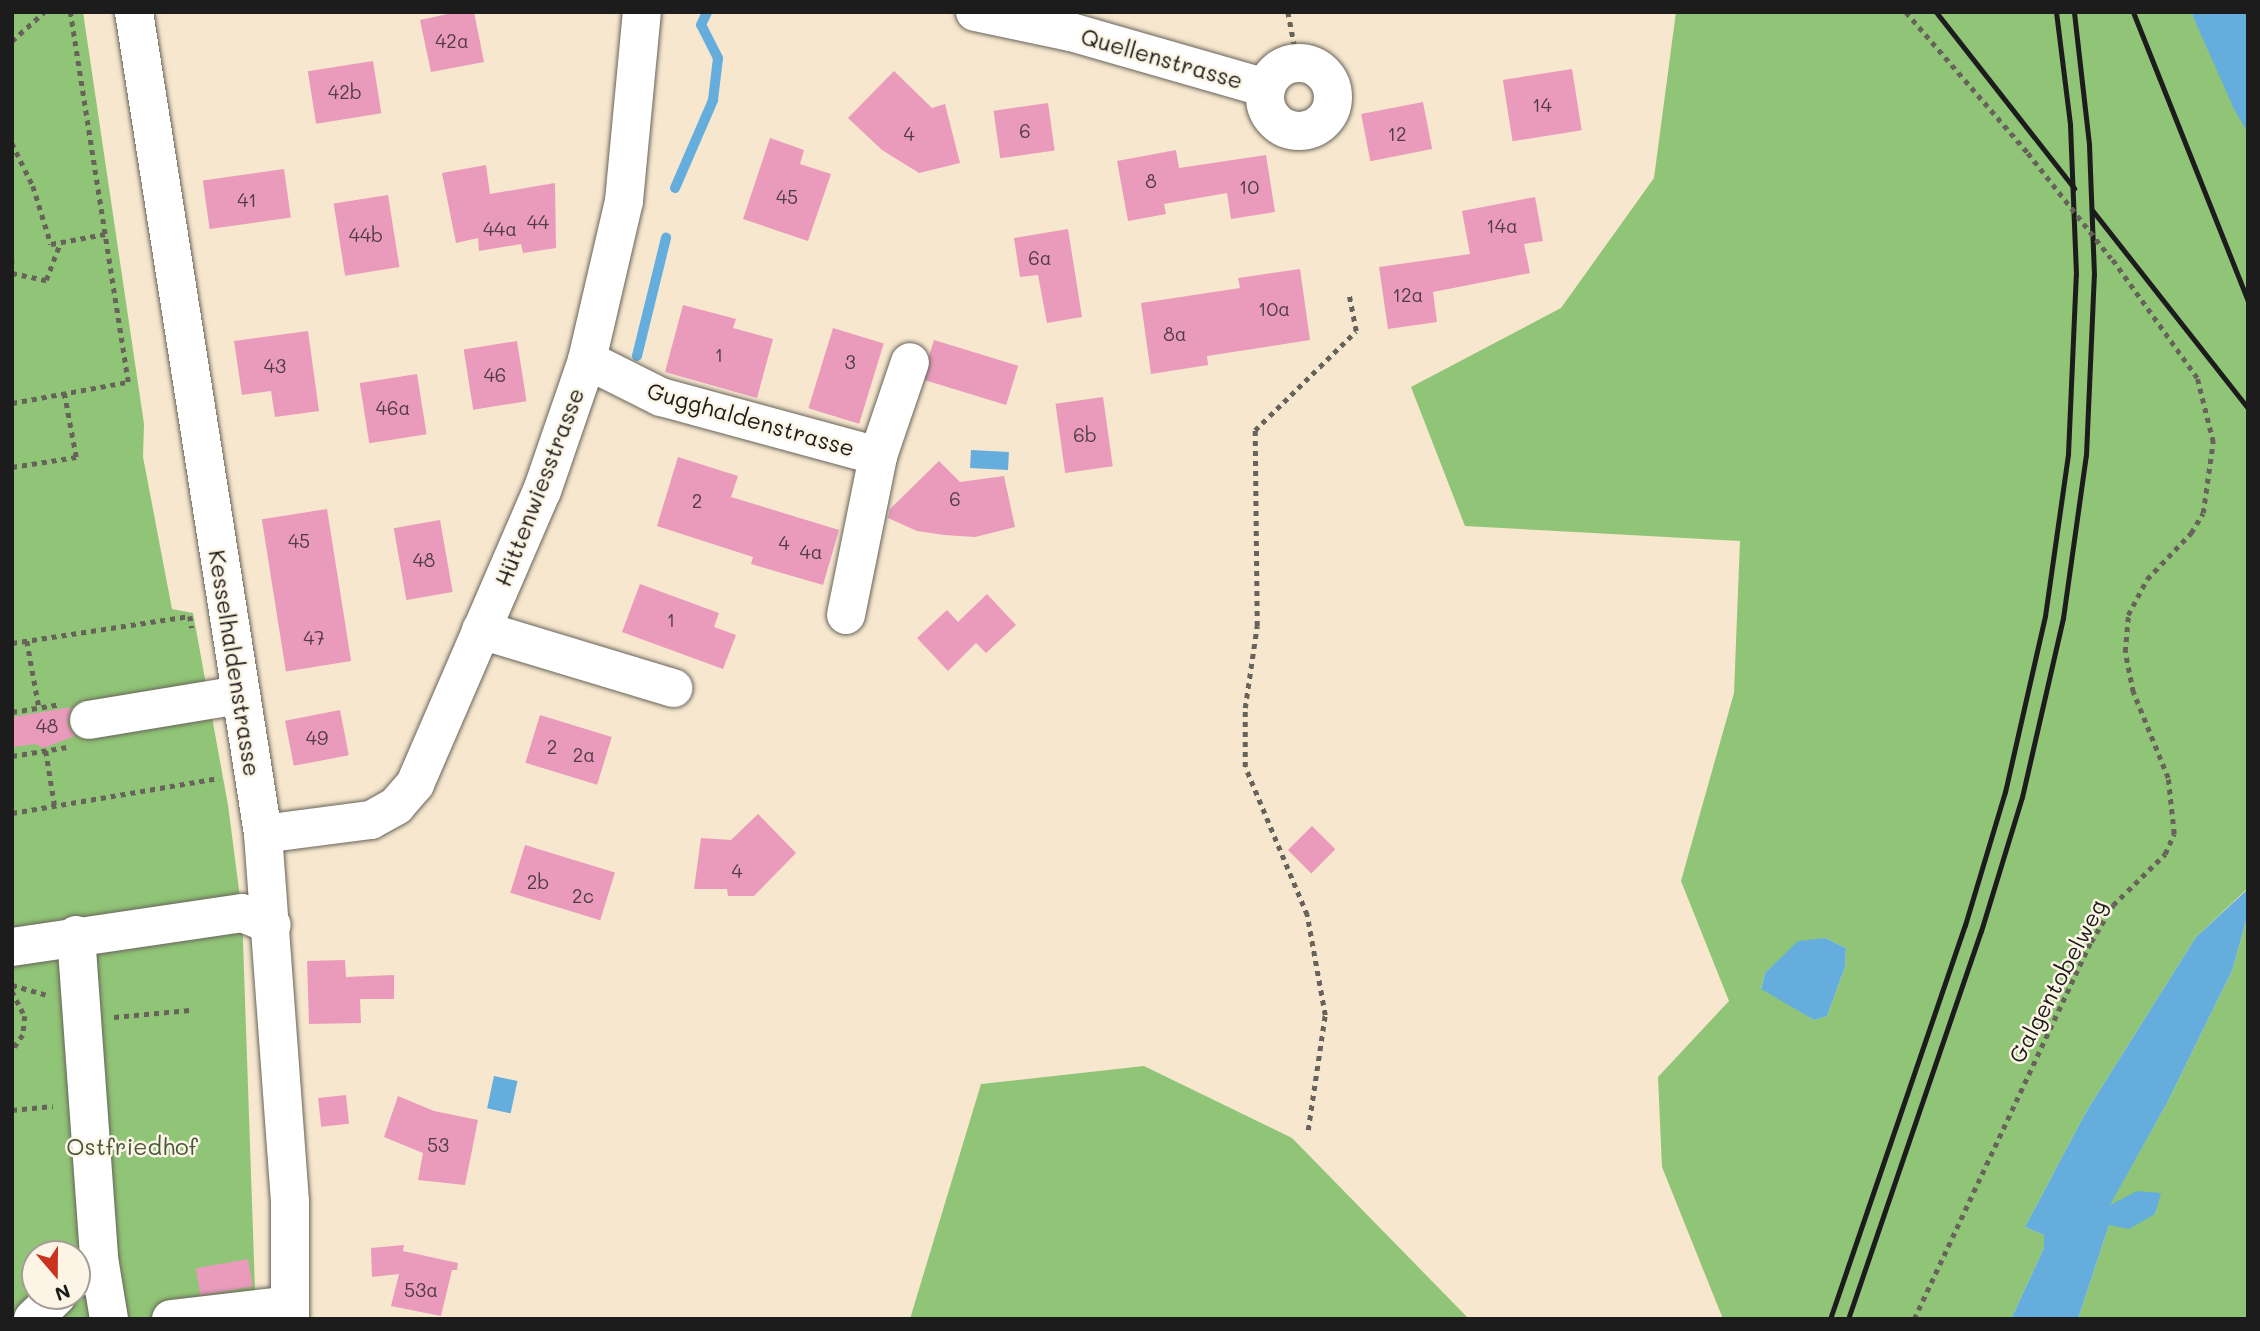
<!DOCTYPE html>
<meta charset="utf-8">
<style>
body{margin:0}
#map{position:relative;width:2260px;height:1331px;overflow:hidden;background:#f6e7ce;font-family:Mali,sans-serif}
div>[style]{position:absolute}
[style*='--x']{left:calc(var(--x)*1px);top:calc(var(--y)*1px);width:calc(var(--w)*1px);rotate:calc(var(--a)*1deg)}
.green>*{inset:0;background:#90c476}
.water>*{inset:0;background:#65addc;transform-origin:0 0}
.stream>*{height:10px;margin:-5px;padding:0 5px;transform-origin:5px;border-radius:5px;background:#65addc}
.building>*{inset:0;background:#ea9bbc;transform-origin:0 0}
.path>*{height:4.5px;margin-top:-2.25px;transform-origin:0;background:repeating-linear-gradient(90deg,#68635a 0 5px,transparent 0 10px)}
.roads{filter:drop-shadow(0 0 2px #68635a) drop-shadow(0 0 2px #68635a)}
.minor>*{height:38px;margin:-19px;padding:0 19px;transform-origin:19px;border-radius:19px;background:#fff}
.minor>.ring{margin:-19px;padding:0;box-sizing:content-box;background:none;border:38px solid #fff;border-radius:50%}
.rail>*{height:5px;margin:-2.5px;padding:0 2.5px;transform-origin:2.5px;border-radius:2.5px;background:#1c1c1c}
.path-bridge>*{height:4.5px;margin-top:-2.25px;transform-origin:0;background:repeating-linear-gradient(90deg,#68635a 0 5px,transparent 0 10px)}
span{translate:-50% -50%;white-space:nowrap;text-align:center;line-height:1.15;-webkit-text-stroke:5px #fcf5e5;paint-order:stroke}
.number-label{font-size:19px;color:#503c44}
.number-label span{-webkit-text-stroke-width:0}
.street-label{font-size:23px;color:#1c1c1c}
.park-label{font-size:23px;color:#45573c}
.frame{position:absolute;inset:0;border:14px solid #1c1c1c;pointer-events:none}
.north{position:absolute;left:21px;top:1240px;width:70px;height:70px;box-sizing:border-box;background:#fcf5e5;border:2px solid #a29e95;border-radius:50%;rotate:160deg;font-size:19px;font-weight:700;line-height:28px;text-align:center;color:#1c1c1c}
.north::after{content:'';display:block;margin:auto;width:24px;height:32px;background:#c8321e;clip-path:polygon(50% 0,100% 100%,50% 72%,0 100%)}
</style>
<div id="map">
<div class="green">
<div style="clip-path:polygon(evenodd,12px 12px,83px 12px,144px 424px,143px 457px,172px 609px,193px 613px,228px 805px,242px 913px,256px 1319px,12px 1319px,12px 12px,35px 1254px,77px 1254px,77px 1296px,35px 1296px,35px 1254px)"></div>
<div style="clip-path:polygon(evenodd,1676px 12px,2191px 12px,2248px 133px,2248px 888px,2196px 937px,2086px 1112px,2025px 1227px,2044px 1235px,2044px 1248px,2011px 1319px,1723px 1319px,1662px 1167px,1658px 1077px,1729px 1001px,1681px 881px,1734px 693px,1740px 541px,1465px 526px,1411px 387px,1561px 308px,1654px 178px,1676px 12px,1825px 938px,1846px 948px,1845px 967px,1827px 1016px,1814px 1020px,1761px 988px,1765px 973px,1798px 942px,1825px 938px)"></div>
<div style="clip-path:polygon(2248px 914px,2248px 1319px,2078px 1319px,2109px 1225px,2155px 1214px,2160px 1193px,2109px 1206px,2167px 1103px,2232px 971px)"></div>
<div style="clip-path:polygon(1144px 1066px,1292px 1138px,1469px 1319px,910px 1319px,981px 1084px)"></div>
</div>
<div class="water">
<div style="clip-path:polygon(2191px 12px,2248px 12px,2248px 133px,2234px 109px)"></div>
<div style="left:971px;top:450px;width:38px;height:18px;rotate:3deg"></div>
<div style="clip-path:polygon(2248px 889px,2248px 914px,2232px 971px,2167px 1103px,2110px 1205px,2137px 1191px,2161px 1193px,2155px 1214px,2129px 1229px,2109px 1225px,2078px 1319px,2011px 1319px,2044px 1248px,2044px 1235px,2025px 1227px,2086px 1112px,2196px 937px)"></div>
<div style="clip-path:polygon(1825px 938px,1846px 948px,1845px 967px,1827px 1016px,1814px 1020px,1761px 989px,1765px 973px,1798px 941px)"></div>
<div style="left:494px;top:1076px;width:24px;height:33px;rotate:12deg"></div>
</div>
<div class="stream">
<div style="--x:675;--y:188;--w:96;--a:-66.6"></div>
<div style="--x:713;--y:100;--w:42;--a:-83.2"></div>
<div style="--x:718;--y:58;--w:37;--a:-117"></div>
<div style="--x:701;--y:25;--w:14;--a:-65"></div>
<div style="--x:637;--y:356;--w:122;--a:-76.2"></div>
</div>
<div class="building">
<div style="clip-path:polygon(457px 12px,474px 12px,484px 62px,431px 72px,420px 20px)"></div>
<div style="left:373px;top:61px;width:53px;height:66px;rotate:81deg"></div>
<div style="left:1572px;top:69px;width:62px;height:70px;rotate:81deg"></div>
<div style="clip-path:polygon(894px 71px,932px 108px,945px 104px,960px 163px,919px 173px,882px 150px,848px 118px)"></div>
<div style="left:1423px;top:102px;width:48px;height:63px;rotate:79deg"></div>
<div style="left:1048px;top:103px;width:48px;height:55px;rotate:82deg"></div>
<div style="clip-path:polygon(770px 138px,804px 150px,800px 164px,831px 174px,808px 241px,743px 219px)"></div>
<div style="clip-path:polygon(1176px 150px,1179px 168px,1266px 155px,1275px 212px,1231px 219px,1227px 193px,1164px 204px,1166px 214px,1128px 221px,1117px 161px)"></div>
<div style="clip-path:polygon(486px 165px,490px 194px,555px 183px,556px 248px,523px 253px,521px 244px,479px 251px,478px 238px,456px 243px,442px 173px)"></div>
<div style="left:284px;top:169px;width:49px;height:82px;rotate:82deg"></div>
<div style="left:388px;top:195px;width:73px;height:55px;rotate:81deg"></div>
<div style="clip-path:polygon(1535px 197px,1543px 241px,1524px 244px,1530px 273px,1433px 292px,1437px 322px,1388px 329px,1379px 267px,1470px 254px,1462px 211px)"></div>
<div style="clip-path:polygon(1068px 229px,1082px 317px,1047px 323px,1038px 275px,1020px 277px,1014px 238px)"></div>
<div style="clip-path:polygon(1300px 269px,1310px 340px,1207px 356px,1208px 365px,1151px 374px,1141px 303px,1240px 288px,1238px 278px)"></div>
<div style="clip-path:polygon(683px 305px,736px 319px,733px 328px,773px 339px,757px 398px,665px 372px)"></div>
<div style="left:833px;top:328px;width:53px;height:84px;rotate:17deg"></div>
<div style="clip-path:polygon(308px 331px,319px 411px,275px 417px,271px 391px,242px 395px,234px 341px)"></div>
<div style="left:934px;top:340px;width:88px;height:41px;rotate:17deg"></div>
<div style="left:517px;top:341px;width:61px;height:54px;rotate:81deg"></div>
<div style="left:417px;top:374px;width:61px;height:58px;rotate:81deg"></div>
<div style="left:1103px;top:397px;width:70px;height:48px;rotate:82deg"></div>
<div style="clip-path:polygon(678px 457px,738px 476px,731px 497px,839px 530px,823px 585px,751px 564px,753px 557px,657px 526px)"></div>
<div style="clip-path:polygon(939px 461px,960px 482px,1004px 476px,1015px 527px,975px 537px,944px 535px,917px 531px,888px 518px,890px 509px)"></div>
<div style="left:327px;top:509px;width:154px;height:66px;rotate:81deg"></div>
<div style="left:440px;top:520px;width:73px;height:47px;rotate:80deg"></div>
<div style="clip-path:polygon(640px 584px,719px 613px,714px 627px,736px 635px,723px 669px,622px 632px)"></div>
<div style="clip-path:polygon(987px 594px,1016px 625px,986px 653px,976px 643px,948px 671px,917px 638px,947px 610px,958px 622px)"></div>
<div style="clip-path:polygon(72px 707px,67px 723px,75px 736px,43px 748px,36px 744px,12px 747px,12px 717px)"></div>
<div style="left:340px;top:710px;width:46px;height:56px;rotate:79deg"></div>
<div style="left:540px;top:715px;width:75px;height:50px;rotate:17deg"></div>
<div style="clip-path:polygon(758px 814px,796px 853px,754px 896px,728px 896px,727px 889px,694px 889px,701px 838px,731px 840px)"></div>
<div style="left:1312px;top:826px;width:33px;height:34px;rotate:45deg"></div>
<div style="left:525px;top:845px;width:94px;height:50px;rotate:17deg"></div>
<div style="clip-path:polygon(345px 960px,346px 977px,394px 975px,394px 999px,360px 999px,361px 1023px,309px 1024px,307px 961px)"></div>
<div style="left:346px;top:1095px;width:29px;height:28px;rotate:84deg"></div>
<div style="clip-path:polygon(398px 1096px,434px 1111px,478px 1120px,465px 1185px,418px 1180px,423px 1153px,384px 1137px)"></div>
<div style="clip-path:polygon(404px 1245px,403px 1251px,458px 1263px,457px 1270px,452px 1270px,441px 1316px,391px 1306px,399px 1274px,372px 1277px,371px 1248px)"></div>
<div style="left:248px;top:1259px;width:28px;height:53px;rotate:80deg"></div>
</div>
<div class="path">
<div style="--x:1288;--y:12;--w:52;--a:78.9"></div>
<div style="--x:1906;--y:12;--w:186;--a:49.1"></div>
<div style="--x:12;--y:41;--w:43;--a:-42.2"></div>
<div style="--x:12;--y:143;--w:48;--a:64"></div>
<div style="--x:33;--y:186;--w:61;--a:72.8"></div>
<div style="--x:51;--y:244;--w:55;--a:-10.5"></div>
<div style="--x:12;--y:259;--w:9;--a:90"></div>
<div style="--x:12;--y:273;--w:35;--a:12"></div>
<div style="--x:46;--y:280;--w:40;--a:-69"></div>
<div style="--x:12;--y:403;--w:118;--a:-10.3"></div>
<div style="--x:128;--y:382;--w:375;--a:-98.9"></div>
<div style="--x:12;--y:467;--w:65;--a:-8.9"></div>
<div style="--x:76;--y:457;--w:65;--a:-100.6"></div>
<div style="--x:27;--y:641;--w:67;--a:79.7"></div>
<div style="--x:12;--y:643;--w:180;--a:-8.6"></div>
<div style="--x:190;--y:616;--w:12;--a:81"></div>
<div style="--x:12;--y:712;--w:50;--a:-9.3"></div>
<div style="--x:46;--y:751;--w:57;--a:80.9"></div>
<div style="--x:12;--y:756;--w:56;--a:-9.3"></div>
<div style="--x:12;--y:813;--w:210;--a:-9.6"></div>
<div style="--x:12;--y:985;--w:36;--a:16"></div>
<div style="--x:12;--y:991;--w:28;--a:63"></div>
<div style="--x:25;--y:1016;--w:19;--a:96"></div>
<div style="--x:23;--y:1035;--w:19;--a:125"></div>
<div style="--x:114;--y:1017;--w:76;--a:-5.3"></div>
<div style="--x:12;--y:1110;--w:41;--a:-5.6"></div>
<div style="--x:1308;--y:1130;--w:116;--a:-81.6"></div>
<div style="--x:1325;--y:1015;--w:102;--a:-100.2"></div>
<div style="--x:1307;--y:915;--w:160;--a:-112.7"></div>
<div style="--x:1245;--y:767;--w:59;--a:-90"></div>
<div style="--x:1245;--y:708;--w:83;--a:-81.7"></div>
<div style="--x:1257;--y:626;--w:196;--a:-90.6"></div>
<div style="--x:1255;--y:430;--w:141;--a:-44.4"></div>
<div style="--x:1356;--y:331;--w:36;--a:-101"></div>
<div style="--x:1914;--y:1319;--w:416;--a:-64.9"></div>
<div style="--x:2091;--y:942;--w:43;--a:-59.3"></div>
<div style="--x:2113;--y:905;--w:73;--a:-44.4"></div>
<div style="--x:2165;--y:854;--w:22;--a:-66"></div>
<div style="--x:2174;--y:834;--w:56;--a:-96.1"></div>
<div style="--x:2168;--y:778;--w:93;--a:-112.1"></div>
<div style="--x:2133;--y:692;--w:41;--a:-101.3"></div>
<div style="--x:2125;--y:652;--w:37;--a:-85"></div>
<div style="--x:2128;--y:615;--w:41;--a:-62.2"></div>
<div style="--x:2147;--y:579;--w:64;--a:-46.3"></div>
<div style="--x:2191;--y:533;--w:23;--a:-59"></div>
<div style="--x:2203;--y:513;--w:72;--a:-82"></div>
<div style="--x:2213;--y:442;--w:66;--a:-104"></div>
<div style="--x:2197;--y:378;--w:148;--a:-125.6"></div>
</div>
<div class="roads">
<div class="minor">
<div style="--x:134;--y:12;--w:832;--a:81.08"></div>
<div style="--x:263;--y:834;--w:369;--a:85.8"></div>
<div style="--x:290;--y:1202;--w:117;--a:90"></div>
<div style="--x:975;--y:12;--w:98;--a:11.8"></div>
<div style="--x:1071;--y:32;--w:203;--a:16"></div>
<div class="ring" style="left:1265px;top:63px;width:30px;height:30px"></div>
<div style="--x:587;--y:360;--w:83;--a:26.6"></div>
<div style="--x:661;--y:397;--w:225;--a:15.2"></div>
<div style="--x:846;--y:615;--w:162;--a:-78.6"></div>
<div style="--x:878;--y:456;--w:99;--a:-71.2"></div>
<div style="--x:481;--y:630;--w:201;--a:16.8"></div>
<div style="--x:89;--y:720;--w:135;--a:-9.4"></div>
<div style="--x:263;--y:834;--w:109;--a:-7.4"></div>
<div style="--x:371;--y:820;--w:29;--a:-29"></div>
<div style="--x:396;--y:806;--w:29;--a:-49"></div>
<div style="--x:415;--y:784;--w:319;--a:-66.6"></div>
<div style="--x:542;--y:491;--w:139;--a:-71"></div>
<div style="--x:587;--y:360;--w:163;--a:-76.9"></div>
<div style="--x:624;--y:201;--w:190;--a:-84.6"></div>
<div style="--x:76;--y:935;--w:324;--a:85.9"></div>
<div style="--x:99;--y:1258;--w:30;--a:138"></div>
<div style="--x:12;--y:947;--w:232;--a:-8.4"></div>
<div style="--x:242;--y:913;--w:32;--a:22"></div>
<div style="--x:99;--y:1258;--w:62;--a:80.7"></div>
<div style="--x:33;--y:1319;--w:33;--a:-44"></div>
<div style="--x:171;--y:1319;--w:120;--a:-6.7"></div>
</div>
</div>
<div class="rail">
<div style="--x:1936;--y:12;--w:224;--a:51.9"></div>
<div style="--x:2133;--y:12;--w:311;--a:68.3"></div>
<div style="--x:2092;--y:210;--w:252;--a:51.8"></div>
<div style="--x:1830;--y:1319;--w:416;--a:-71.1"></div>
<div style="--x:1965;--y:925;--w:139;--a:-73.3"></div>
<div style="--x:2005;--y:792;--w:180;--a:-77.2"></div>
<div style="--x:2045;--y:616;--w:164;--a:-81.9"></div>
<div style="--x:2068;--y:454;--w:180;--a:-87.5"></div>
<div style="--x:2076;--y:274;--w:150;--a:-92.3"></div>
<div style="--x:2070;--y:124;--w:113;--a:-97.1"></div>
<div style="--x:1848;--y:1319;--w:410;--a:-71.1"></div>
<div style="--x:1981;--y:931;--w:140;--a:-73"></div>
<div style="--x:2022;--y:797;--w:184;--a:-77.1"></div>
<div style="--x:2063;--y:618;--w:165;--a:-82"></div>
<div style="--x:2086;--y:455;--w:180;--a:-87.5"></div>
<div style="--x:2094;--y:275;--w:131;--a:-92.2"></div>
<div style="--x:2089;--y:144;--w:133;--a:-96.5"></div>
</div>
<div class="path-bridge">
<div style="--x:2028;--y:153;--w:134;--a:51.7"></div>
</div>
<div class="number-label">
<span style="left:452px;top:41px">42a</span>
<span style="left:345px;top:92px">42b</span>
<span style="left:1542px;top:105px">14</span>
<span style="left:1025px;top:131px">6</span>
<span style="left:909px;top:134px">4</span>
<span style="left:1397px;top:134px">12</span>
<span style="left:1151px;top:181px">8</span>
<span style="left:1249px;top:187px">10</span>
<span style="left:787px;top:197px">45</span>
<span style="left:247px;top:200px">41</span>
<span style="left:538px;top:222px">44</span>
<span style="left:1502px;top:226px">14a</span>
<span style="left:500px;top:229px">44a</span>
<span style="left:366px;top:235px">44b</span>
<span style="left:1040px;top:258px">6a</span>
<span style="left:1408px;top:295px">12a</span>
<span style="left:1274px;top:309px">10a</span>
<span style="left:1175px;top:334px">8a</span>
<span style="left:719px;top:355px">1</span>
<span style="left:850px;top:362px">3</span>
<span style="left:275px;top:366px">43</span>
<span style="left:495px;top:375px">46</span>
<span style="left:393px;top:408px">46a</span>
<span style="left:1085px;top:435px">6b</span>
<span style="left:955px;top:499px">6</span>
<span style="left:697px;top:501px">2</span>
<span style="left:299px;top:541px">45</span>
<span style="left:784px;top:543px">4</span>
<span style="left:811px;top:552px">4a</span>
<span style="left:424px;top:560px">48</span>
<span style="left:671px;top:620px">1</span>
<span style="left:314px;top:638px">47</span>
<span style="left:47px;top:726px">48</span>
<span style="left:317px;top:738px">49</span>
<span style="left:552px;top:747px">2</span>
<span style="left:584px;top:755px">2a</span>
<span style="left:737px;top:871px">4</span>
<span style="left:538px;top:882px">2b</span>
<span style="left:583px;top:896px">2c</span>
<span style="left:438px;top:1145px">53</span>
<span style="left:421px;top:1290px">53a</span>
</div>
<div class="street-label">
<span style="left:1162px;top:58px;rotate:16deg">Quellenstrasse</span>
<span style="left:751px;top:419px;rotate:16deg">Gugghaldenstrasse</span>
<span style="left:539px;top:487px;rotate:-69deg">Hüttenwiesstrasse</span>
<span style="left:235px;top:663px;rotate:81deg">Kesselhaldenstrasse</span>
<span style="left:2057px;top:981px;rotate:-62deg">Galgentobelweg</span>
</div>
<div class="park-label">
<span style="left:132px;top:1146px">Ostfriedhof</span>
</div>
<div class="frame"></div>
<div class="north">N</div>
</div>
